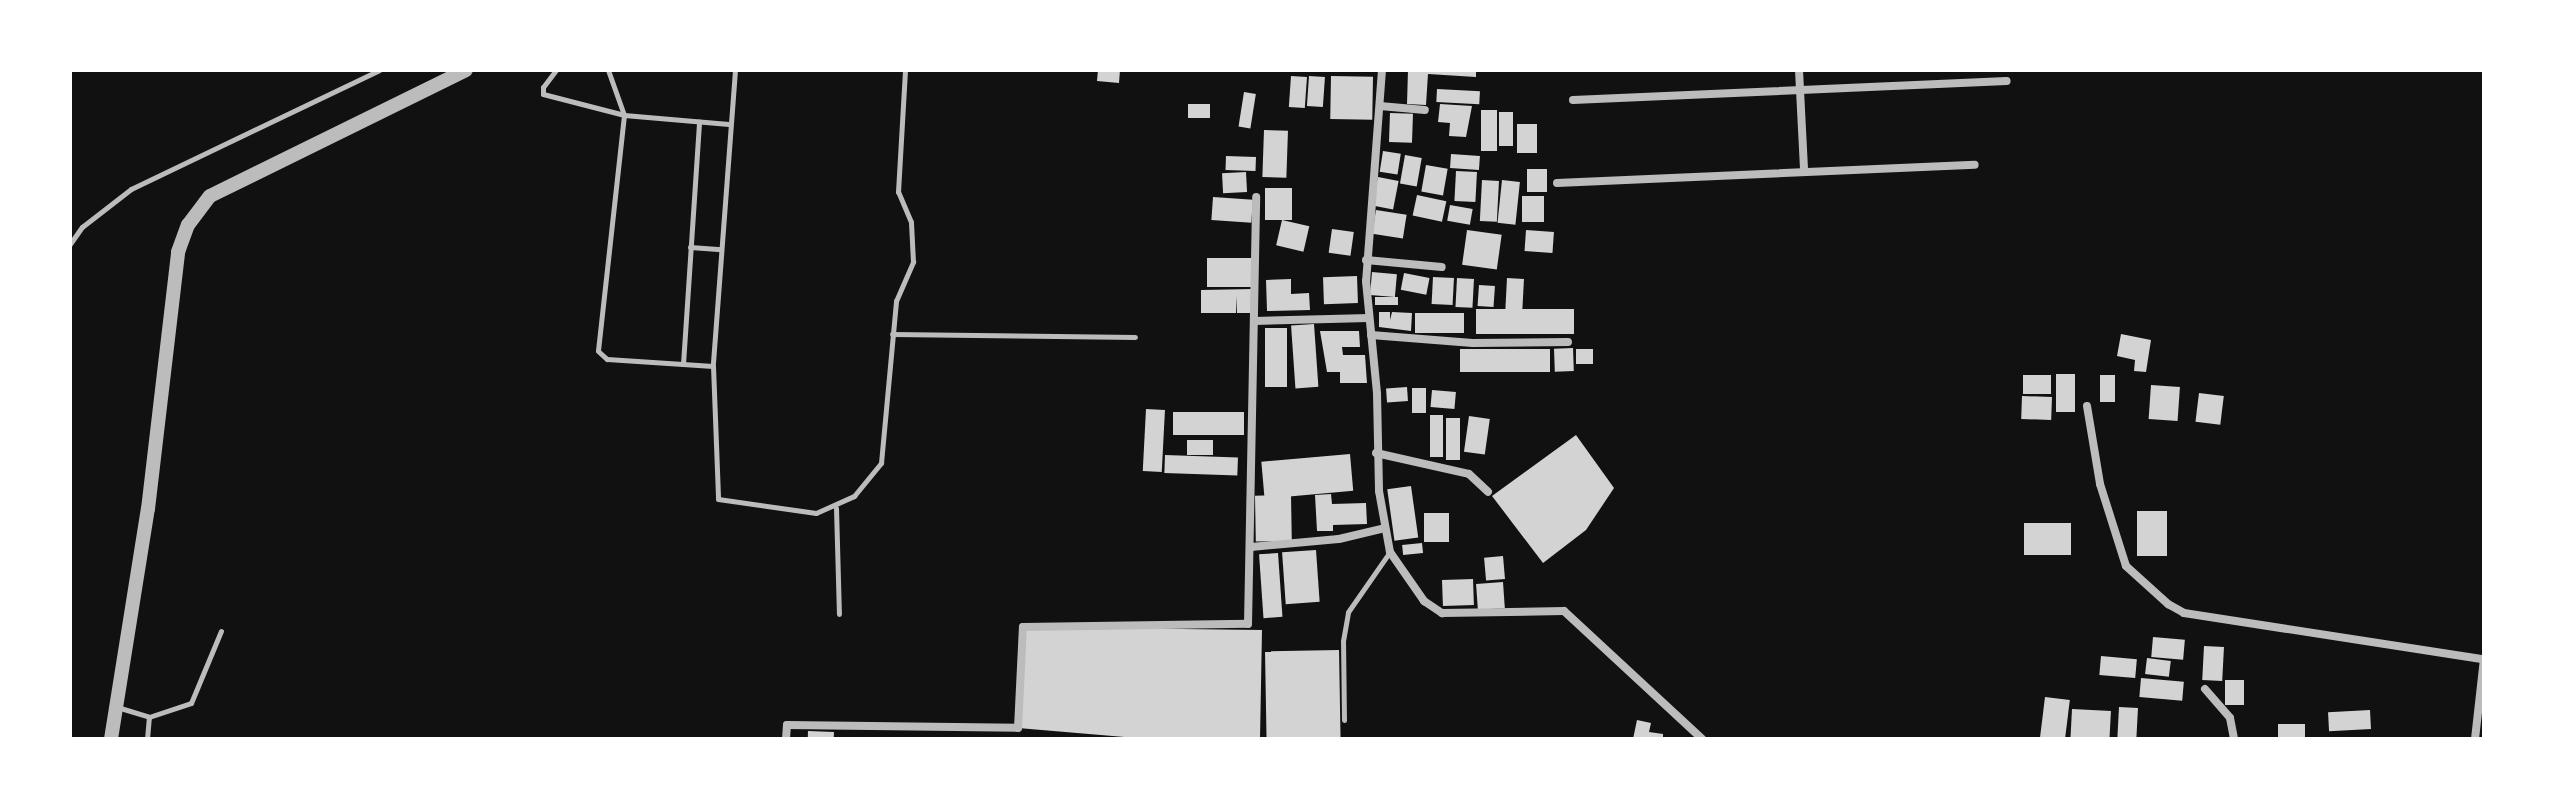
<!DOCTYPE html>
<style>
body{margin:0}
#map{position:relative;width:2554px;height:809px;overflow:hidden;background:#111;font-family:"Varela Round",sans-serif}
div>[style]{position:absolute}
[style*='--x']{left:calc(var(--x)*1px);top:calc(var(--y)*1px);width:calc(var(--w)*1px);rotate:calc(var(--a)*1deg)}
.building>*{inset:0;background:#d3d3d3;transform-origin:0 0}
.service>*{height:5px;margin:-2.5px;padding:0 2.5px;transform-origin:2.5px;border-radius:2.5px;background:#bcbcbc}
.minor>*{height:8px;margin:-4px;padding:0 4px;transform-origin:4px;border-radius:4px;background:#bcbcbc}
.tertiary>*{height:14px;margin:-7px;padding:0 7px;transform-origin:7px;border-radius:7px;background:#bcbcbc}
span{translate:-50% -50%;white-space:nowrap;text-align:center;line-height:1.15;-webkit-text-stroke:8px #fff;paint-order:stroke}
.frame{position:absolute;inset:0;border:72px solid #fff;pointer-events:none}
</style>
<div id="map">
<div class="building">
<div style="clip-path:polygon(1098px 70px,1120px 70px,1119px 83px,1097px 81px)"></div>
<div style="clip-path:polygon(1408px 70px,1476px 70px,1476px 77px,1428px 74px,1426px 105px,1407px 104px)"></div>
<div style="left:1291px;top:76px;width:16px;height:31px;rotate:4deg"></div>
<div style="left:1309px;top:76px;width:16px;height:30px;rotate:4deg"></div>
<div style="left:1331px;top:76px;width:42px;height:43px;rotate:1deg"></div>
<div style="left:1437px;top:89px;width:43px;height:13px;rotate:3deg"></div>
<div style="left:1244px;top:92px;width:12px;height:35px;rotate:9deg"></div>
<div style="left:1188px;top:104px;width:22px;height:14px"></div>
<div style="clip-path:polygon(1440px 104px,1472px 106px,1466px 137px,1449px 136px,1450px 123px,1438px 122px)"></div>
<div style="left:1481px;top:110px;width:16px;height:41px"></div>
<div style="left:1499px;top:112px;width:14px;height:34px"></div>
<div style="left:1390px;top:113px;width:23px;height:29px;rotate:2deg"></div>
<div style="left:1517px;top:124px;width:20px;height:29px"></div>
<div style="left:1264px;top:130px;width:24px;height:47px;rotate:2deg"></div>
<div style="left:1383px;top:151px;width:18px;height:21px;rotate:9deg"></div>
<div style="left:1451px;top:154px;width:29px;height:14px;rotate:4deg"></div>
<div style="left:1405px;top:155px;width:17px;height:29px;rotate:10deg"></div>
<div style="left:1226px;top:156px;width:30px;height:14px;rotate:2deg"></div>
<div style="left:1426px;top:165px;width:22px;height:27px;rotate:10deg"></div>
<div style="left:1527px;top:169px;width:20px;height:23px"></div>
<div style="left:1456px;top:171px;width:21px;height:30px;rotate:3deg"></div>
<div style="left:1246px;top:172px;width:20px;height:24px;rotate:87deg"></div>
<div style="left:1378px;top:177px;width:21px;height:29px;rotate:11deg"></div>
<div style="left:1482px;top:180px;width:17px;height:41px;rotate:3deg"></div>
<div style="left:1502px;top:180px;width:18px;height:43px;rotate:6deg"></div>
<div style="left:1265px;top:188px;width:27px;height:32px"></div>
<div style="left:1417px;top:195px;width:30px;height:21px;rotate:12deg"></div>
<div style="left:1522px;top:196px;width:22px;height:26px"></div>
<div style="left:1213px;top:197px;width:40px;height:23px;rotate:4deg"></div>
<div style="left:1450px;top:205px;width:23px;height:16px;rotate:10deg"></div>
<div style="left:1376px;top:210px;width:31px;height:24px;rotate:9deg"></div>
<div style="left:1282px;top:220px;width:28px;height:26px;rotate:13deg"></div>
<div style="left:1332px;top:229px;width:22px;height:24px;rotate:8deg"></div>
<div style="left:1467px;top:230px;width:35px;height:35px;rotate:8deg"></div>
<div style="left:1526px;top:230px;width:28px;height:21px;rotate:4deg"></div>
<div style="left:1207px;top:258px;width:46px;height:29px"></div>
<div style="left:1372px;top:272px;width:25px;height:23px;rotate:5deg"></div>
<div style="left:1404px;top:273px;width:26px;height:17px;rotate:11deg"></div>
<div style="left:1357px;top:276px;width:27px;height:34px;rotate:88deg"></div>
<div style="left:1433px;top:277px;width:21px;height:27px;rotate:3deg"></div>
<div style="left:1457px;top:278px;width:17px;height:29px;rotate:3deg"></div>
<div style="left:1507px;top:278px;width:17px;height:31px;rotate:3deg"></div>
<div style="clip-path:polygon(1291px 279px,1291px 294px,1309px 293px,1310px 310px,1267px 311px,1266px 280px)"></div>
<div style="left:1479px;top:285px;width:16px;height:21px;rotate:4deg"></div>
<div style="clip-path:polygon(1253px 289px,1254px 313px,1237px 313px,1236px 296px,1236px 313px,1201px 313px,1201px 290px)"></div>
<div style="left:1375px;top:297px;width:23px;height:8px"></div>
<div style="left:1574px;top:309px;width:25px;height:98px;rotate:90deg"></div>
<div style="clip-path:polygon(1379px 312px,1390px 312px,1390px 320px,1392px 312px,1412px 313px,1411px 331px,1379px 327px)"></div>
<div style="left:1415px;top:313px;width:49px;height:20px"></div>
<div style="left:1314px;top:324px;width:63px;height:23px;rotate:86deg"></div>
<div style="left:1265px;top:328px;width:22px;height:59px"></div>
<div style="clip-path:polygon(1320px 331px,1359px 331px,1360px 347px,1342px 347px,1343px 355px,1365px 355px,1367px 383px,1340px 383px,1340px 372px,1327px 372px)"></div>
<div style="clip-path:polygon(2121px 334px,2151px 340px,2146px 372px,2134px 371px,2135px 360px,2117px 356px)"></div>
<div style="left:1573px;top:348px;width:23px;height:19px;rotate:88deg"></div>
<div style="left:1460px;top:349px;width:90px;height:23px"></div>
<div style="left:1576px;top:349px;width:17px;height:15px"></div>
<div style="left:2056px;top:374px;width:19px;height:38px"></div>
<div style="left:2023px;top:375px;width:28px;height:19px"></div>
<div style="left:2100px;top:375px;width:15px;height:27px"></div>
<div style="left:2151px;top:385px;width:29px;height:34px;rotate:4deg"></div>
<div style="left:1407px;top:387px;width:14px;height:21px;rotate:86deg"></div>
<div style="left:1426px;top:388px;width:25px;height:14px;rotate:90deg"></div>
<div style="left:1432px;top:390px;width:24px;height:17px;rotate:5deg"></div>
<div style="left:2199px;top:393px;width:25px;height:29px;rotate:7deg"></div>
<div style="left:2022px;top:396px;width:30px;height:23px;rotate:2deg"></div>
<div style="left:1146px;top:409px;width:19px;height:62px;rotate:3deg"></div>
<div style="left:1173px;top:412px;width:71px;height:23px"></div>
<div style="left:1430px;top:415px;width:13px;height:42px"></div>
<div style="left:1469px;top:416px;width:21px;height:36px;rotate:8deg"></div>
<div style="left:1446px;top:418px;width:14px;height:42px"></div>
<div style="clip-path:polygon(1576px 435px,1614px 488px,1586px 530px,1543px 563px,1492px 496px)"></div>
<div style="left:1187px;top:440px;width:26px;height:15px"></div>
<div style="left:1350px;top:454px;width:37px;height:89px;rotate:85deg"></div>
<div style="left:1165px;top:455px;width:73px;height:18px;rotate:2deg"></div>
<div style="left:1411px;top:486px;width:52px;height:24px;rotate:82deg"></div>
<div style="clip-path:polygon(1331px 494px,1332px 504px,1366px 503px,1367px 524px,1333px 525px,1333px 531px,1317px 531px,1315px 495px)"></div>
<div style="left:1291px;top:495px;width:46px;height:36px;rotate:89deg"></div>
<div style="left:2137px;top:511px;width:30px;height:45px"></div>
<div style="left:1424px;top:513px;width:25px;height:29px"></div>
<div style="left:2024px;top:523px;width:47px;height:32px"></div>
<div style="left:1422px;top:543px;width:10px;height:20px;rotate:84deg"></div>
<div style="left:1316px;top:550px;width:52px;height:34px;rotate:86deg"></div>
<div style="left:1278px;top:553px;width:64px;height:19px;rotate:86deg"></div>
<div style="left:1503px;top:556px;width:23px;height:19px;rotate:85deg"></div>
<div style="left:1473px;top:579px;width:26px;height:31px;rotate:88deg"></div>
<div style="left:1503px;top:582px;width:26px;height:27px;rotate:86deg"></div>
<div style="clip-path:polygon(1023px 627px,1262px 630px,1260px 739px,1148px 739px,1018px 728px)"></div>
<div style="left:2153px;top:637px;width:32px;height:20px;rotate:5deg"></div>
<div style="left:2204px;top:646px;width:20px;height:34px;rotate:3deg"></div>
<div style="left:1339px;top:650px;width:89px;height:74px;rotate:89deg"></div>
<div style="left:2101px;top:656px;width:36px;height:19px;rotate:5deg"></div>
<div style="left:2147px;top:658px;width:24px;height:16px;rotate:7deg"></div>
<div style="left:2141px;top:678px;width:43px;height:19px;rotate:5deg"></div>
<div style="left:2225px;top:680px;width:19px;height:25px"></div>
<div style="left:2045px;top:697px;width:25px;height:42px;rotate:7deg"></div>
<div style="left:2119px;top:707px;width:19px;height:32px;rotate:3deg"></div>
<div style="left:2072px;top:709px;width:39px;height:30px;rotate:3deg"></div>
<div style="left:2370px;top:710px;width:19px;height:42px;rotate:87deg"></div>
<div style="clip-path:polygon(1637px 720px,1651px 723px,1649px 732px,1663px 734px,1663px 739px,1633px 739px)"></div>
<div style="left:2278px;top:724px;width:27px;height:15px"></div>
<div style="left:808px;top:731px;width:26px;height:8px;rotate:2deg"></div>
</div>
<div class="service">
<div style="--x:556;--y:70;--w:21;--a:127"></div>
<div style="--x:543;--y:87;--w:7;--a:90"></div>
<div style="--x:543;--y:94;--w:84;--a:14.5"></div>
<div style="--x:624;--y:115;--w:105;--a:4.9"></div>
<div style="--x:608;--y:70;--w:48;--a:70.4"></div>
<div style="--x:624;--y:115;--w:237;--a:96.3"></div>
<div style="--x:598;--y:351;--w:12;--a:42"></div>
<div style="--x:607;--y:359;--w:106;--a:3.8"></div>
<div style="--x:735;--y:70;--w:297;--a:94.3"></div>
<div style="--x:713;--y:366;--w:133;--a:87.8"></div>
<div style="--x:718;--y:499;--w:99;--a:8.1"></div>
<div style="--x:816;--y:513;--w:42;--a:-24.1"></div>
<div style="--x:854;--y:496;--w:43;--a:-50.7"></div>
<div style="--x:881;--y:463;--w:163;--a:-84.7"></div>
<div style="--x:896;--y:301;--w:43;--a:-66.4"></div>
<div style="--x:913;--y:262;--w:40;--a:-92.9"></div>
<div style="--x:911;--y:222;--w:33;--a:-113"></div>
<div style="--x:898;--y:192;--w:122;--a:-86.7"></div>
<div style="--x:70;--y:244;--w:21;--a:-55"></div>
<div style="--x:82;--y:227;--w:62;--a:-37.8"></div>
<div style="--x:131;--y:189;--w:275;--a:-25.6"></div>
<div style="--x:690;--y:247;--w:31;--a:4"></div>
<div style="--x:892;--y:334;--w:243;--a:0.7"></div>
<div style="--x:683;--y:364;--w:243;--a:-86.2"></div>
<div style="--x:836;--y:508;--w:106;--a:88.4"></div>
<div style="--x:117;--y:707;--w:34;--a:17"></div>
<div style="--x:149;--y:717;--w:44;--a:-18.4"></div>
<div style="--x:191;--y:703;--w:78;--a:-67.4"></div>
<div style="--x:1344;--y:720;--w:79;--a:-90.7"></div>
<div style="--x:1343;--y:641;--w:29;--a:-80"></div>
<div style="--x:1348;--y:612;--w:72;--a:-55.2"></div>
<div style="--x:147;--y:739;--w:22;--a:-85"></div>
</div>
<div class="minor">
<div style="--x:1382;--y:70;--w:212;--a:94.3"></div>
<div style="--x:1366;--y:281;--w:114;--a:84.4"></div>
<div style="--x:1377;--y:394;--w:97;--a:88.8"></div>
<div style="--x:1379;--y:491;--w:62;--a:79.8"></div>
<div style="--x:1390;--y:552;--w:60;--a:55.2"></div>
<div style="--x:1424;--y:601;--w:22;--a:34"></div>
<div style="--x:1442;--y:613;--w:122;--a:-0.9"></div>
<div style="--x:1564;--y:611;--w:188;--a:42.8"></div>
<div style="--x:1799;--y:70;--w:99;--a:87.1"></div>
<div style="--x:1573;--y:100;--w:434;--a:-2.5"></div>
<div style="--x:1380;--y:106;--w:45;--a:5.1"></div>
<div style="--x:1557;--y:183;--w:418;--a:-2.5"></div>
<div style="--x:1366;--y:260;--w:76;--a:5.3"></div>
<div style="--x:1255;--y:321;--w:114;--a:-1.5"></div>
<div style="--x:1371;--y:335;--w:102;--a:4.5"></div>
<div style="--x:1473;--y:343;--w:95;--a:-0.6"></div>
<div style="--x:2087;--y:406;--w:79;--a:80.5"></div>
<div style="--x:2100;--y:484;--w:86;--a:72.4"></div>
<div style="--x:2126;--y:566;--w:57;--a:42.1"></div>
<div style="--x:2168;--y:604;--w:18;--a:29"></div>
<div style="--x:2184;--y:613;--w:301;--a:8.8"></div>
<div style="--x:1376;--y:453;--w:95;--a:12.7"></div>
<div style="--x:1469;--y:474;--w:26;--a:43"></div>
<div style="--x:1251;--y:547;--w:88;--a:-5.2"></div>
<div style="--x:1339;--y:539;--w:47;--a:-13.4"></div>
<div style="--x:2205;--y:689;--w:38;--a:49"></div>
<div style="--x:2230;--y:718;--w:21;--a:79"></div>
<div style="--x:786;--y:739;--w:14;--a:-86"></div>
<div style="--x:787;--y:725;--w:231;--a:0.7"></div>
<div style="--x:1018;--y:728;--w:101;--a:-87.2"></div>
<div style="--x:1023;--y:627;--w:225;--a:-0.8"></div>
<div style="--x:1248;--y:624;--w:427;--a:-88.9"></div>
<div style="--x:2475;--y:739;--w:81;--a:-83.6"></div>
</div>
<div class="tertiary">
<div style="--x:111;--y:739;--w:233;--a:-80.9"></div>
<div style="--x:148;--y:509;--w:259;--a:-83.3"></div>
<div style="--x:178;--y:252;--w:29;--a:-70"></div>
<div style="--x:188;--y:225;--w:36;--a:-53"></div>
<div style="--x:210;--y:196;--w:285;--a:-26.2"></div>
</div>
<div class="frame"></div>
</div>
